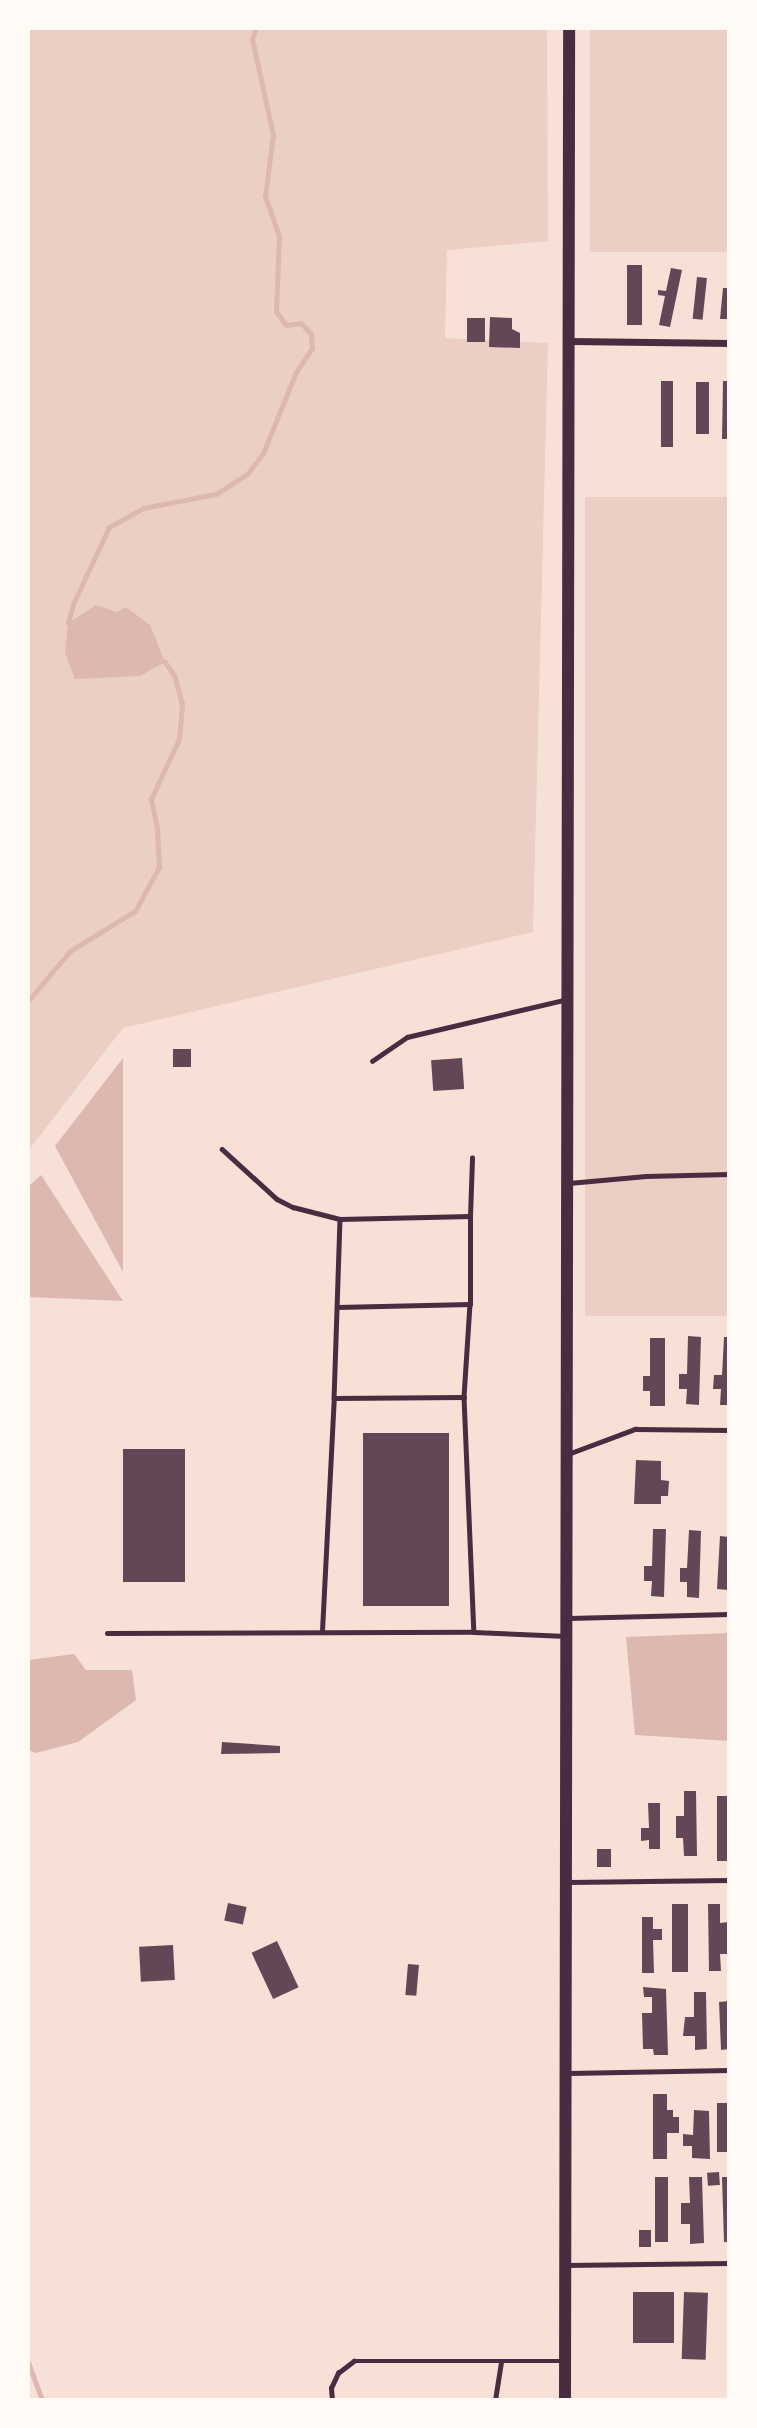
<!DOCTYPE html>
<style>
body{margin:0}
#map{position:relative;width:757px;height:2428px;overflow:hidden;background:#f7e1d7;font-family:Rubik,sans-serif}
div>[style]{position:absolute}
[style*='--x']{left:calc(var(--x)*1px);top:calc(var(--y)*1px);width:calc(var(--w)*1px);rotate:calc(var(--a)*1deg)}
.green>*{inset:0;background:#ebcfc5;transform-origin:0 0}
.water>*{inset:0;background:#dcb8b0}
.stream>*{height:5px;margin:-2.5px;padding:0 2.5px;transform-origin:2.5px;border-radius:2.5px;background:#dcb8b0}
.building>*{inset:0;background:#644757;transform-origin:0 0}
.service>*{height:4.5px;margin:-2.25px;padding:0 2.25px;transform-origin:2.25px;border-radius:2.25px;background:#4a2c40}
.minor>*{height:7px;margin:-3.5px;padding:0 3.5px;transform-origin:3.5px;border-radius:3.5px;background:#4a2c40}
.tertiary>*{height:12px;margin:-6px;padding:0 6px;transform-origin:6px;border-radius:6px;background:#4a2c40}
span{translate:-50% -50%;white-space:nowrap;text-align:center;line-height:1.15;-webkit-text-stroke:5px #fffaf5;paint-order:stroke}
.frame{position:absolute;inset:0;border:30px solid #fffaf5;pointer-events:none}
</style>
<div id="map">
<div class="green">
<div style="clip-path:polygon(28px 28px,547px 28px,548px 241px,447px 250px,445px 338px,548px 343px,533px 932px,123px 1028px,28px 1151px)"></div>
<div style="left:590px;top:28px;width:139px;height:224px"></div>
<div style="left:729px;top:497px;width:819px;height:144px;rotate:90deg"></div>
</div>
<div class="water">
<div style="clip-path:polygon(96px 605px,117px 612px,126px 607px,150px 625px,165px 662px,140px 676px,75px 679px,65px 653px,68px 623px)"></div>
<div style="clip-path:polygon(123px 1058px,123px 1272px,55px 1146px)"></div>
<div style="clip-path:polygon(41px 1175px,123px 1301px,28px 1297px,28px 1187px)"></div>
<div style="clip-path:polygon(729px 1633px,729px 1741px,635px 1735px,626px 1637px)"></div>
<div style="clip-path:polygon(74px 1654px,86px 1670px,132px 1670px,136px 1700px,78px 1742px,36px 1753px,28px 1750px,28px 1660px)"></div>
</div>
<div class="stream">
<div style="--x:74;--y:626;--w:7;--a:-153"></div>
<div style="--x:68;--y:623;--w:20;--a:-75"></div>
<div style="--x:73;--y:604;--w:85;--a:-64.9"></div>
<div style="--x:109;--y:527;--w:39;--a:-29"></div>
<div style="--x:143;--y:508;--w:74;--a:-10.9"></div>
<div style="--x:216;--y:494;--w:38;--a:-33"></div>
<div style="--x:248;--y:473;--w:25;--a:-53"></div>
<div style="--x:263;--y:453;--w:87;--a:-67.8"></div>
<div style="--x:296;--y:372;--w:29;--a:-56"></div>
<div style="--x:312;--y:348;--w:14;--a:-94"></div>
<div style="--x:311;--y:334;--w:15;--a:-132"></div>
<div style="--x:301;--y:323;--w:15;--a:172"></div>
<div style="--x:286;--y:325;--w:17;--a:-126"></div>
<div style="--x:276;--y:311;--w:75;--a:-87.7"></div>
<div style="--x:279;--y:236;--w:42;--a:-109.3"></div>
<div style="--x:265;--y:196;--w:62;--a:-82.5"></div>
<div style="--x:273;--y:135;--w:98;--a:-102.3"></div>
<div style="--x:252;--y:39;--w:12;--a:-70"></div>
<div style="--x:28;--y:1001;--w:65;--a:-50"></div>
<div style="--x:70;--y:951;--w:76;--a:-31.6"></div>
<div style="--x:135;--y:911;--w:50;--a:-61.4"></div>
<div style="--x:159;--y:867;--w:39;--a:-93"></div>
<div style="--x:157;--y:828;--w:30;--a:-102"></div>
<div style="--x:151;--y:799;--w:66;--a:-65"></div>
<div style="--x:179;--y:739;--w:35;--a:-85"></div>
<div style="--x:182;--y:704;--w:30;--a:-105"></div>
<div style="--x:174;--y:675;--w:16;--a:-125"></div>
<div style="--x:165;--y:662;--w:8;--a:-157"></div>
<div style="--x:28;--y:2362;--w:40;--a:69.8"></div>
</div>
<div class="building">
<div style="left:627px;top:265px;width:15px;height:60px"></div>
<div style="clip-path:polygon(671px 268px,682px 270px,670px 327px,659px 325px,665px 296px,658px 295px,658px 290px,666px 291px)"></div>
<div style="left:697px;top:277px;width:10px;height:42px;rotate:6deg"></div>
<div style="clip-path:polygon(723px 288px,729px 288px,729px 319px,720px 319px)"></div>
<div style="clip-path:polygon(490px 317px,512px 318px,512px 329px,520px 333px,520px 348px,489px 347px)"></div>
<div style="left:467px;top:318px;width:18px;height:24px"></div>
<div style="left:661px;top:381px;width:12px;height:66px"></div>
<div style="clip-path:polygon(723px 381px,729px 381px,729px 439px,722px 439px)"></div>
<div style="left:696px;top:382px;width:13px;height:52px"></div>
<div style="left:173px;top:1049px;width:18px;height:18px"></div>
<div style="left:462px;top:1058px;width:31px;height:31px;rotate:86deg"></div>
<div style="clip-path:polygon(688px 1336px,701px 1337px,699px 1405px,686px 1404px,687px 1389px,679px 1389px,679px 1374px,687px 1374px)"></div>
<div style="clip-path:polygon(724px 1337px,729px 1337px,729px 1405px,720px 1405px,721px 1389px,713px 1389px,714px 1375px,722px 1375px)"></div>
<div style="clip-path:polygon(650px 1338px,665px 1338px,665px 1406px,650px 1406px,650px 1391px,643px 1391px,643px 1376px,650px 1376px)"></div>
<div style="left:363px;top:1433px;width:86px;height:173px"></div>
<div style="left:123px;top:1449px;width:62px;height:133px"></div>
<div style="clip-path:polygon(636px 1460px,661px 1461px,661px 1480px,669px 1481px,668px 1496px,661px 1496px,661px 1504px,634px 1504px)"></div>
<div style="clip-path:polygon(653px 1529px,666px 1529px,664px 1597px,651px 1596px,652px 1581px,644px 1581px,644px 1566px,652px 1566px)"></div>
<div style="clip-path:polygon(689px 1530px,701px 1531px,699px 1598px,687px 1597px,687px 1582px,680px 1582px,680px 1568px,687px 1568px)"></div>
<div style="clip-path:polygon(720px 1536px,729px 1537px,728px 1590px,717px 1589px)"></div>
<div style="clip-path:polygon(222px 1742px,280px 1746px,280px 1753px,221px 1754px)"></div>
<div style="clip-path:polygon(684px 1791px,696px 1791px,697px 1856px,684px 1856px,683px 1838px,676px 1838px,676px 1816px,684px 1816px)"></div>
<div style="left:717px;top:1796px;width:12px;height:65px"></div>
<div style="clip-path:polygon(648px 1803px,660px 1803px,660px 1849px,649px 1849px,649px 1840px,641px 1841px,641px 1828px,649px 1828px)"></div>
<div style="left:597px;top:1849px;width:14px;height:18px"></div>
<div style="left:228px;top:1903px;width:19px;height:18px;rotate:12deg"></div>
<div style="left:672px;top:1904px;width:16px;height:68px"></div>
<div style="clip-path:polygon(708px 1904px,720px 1904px,720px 1923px,728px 1922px,729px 1954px,720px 1954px,721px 1971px,709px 1971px)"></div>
<div style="clip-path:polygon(642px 1917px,653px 1917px,653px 1929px,662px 1929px,662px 1940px,653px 1940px,654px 1973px,642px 1973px)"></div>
<div style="left:277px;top:1941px;width:51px;height:28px;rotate:65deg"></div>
<div style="left:173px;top:1945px;width:35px;height:34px;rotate:87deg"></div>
<div style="left:408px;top:1964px;width:11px;height:31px;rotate:5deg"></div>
<div style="clip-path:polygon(643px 1987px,666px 1989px,668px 2055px,654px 2055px,653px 2049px,643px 2049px,642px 2013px,652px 2013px,652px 1997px,644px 1997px)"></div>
<div style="clip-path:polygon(694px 1992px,706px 1992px,707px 2049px,695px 2050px,695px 2036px,683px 2036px,685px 2017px,694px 2017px)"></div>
<div style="clip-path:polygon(729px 2001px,729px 2049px,721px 2050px,719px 2002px)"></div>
<div style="clip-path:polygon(653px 2094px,667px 2094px,667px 2110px,673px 2110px,673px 2117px,679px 2117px,679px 2133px,667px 2133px,667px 2159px,653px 2159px)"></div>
<div style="left:717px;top:2103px;width:12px;height:49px"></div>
<div style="clip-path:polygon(694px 2110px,709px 2111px,710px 2159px,692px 2158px,692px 2146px,683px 2146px,683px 2134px,693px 2135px)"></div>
<div style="left:719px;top:2172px;width:13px;height:12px;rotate:86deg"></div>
<div style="left:655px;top:2177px;width:13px;height:65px"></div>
<div style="clip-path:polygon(689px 2177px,702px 2177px,704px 2243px,690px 2244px,690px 2224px,681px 2224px,681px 2203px,690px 2203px)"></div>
<div style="clip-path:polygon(722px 2177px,729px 2177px,729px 2242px,724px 2242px)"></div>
<div style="left:639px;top:2230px;width:12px;height:17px"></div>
<div style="left:633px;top:2292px;width:41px;height:51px"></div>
<div style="left:684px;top:2292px;width:24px;height:67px;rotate:2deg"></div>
</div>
<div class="service">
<div style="--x:372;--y:1061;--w:42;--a:-34.4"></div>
<div style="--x:407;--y:1037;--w:161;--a:-13.3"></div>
<div style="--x:222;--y:1149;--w:74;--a:42.3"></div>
<div style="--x:277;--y:1199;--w:18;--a:27"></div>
<div style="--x:293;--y:1207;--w:49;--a:14.3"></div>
<div style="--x:340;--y:1219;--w:179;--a:91.9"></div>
<div style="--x:569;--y:1183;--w:77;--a:-5.2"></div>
<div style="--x:646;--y:1176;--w:83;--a:-1.4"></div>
<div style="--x:340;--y:1219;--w:130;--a:-1.3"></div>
<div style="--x:470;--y:1216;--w:58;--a:-88"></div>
<div style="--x:470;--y:1304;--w:88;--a:-90"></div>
<div style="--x:337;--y:1307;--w:133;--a:-1.3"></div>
<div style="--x:470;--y:1304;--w:93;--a:93.7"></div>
<div style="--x:568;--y:1454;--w:72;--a:-20.5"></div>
<div style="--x:635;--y:1429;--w:94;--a:0.6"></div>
<div style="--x:569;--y:1618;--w:160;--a:-1.4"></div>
<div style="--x:322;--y:1631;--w:233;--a:-87.1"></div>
<div style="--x:334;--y:1398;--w:130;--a:-0.4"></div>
<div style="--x:464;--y:1397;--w:235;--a:87.6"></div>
<div style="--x:107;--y:1633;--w:367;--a:-0.2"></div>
<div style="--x:474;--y:1632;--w:92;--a:2.5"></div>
<div style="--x:569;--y:1882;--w:160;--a:-0.7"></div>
<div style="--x:569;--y:2073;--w:160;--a:-1.1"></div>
<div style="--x:566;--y:2265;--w:163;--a:-0.7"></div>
<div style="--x:332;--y:2400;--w:12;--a:-95"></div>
<div style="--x:331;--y:2388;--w:17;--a:-65"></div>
<div style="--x:338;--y:2373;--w:20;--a:-37"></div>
<div style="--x:354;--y:2361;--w:210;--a:0"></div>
<div style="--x:495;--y:2400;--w:39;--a:-81"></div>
</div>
<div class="minor">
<div style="--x:570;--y:341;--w:159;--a:0.7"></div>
</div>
<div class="tertiary">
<div style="--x:565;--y:2400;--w:2372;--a:-89.9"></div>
</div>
<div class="frame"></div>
</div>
